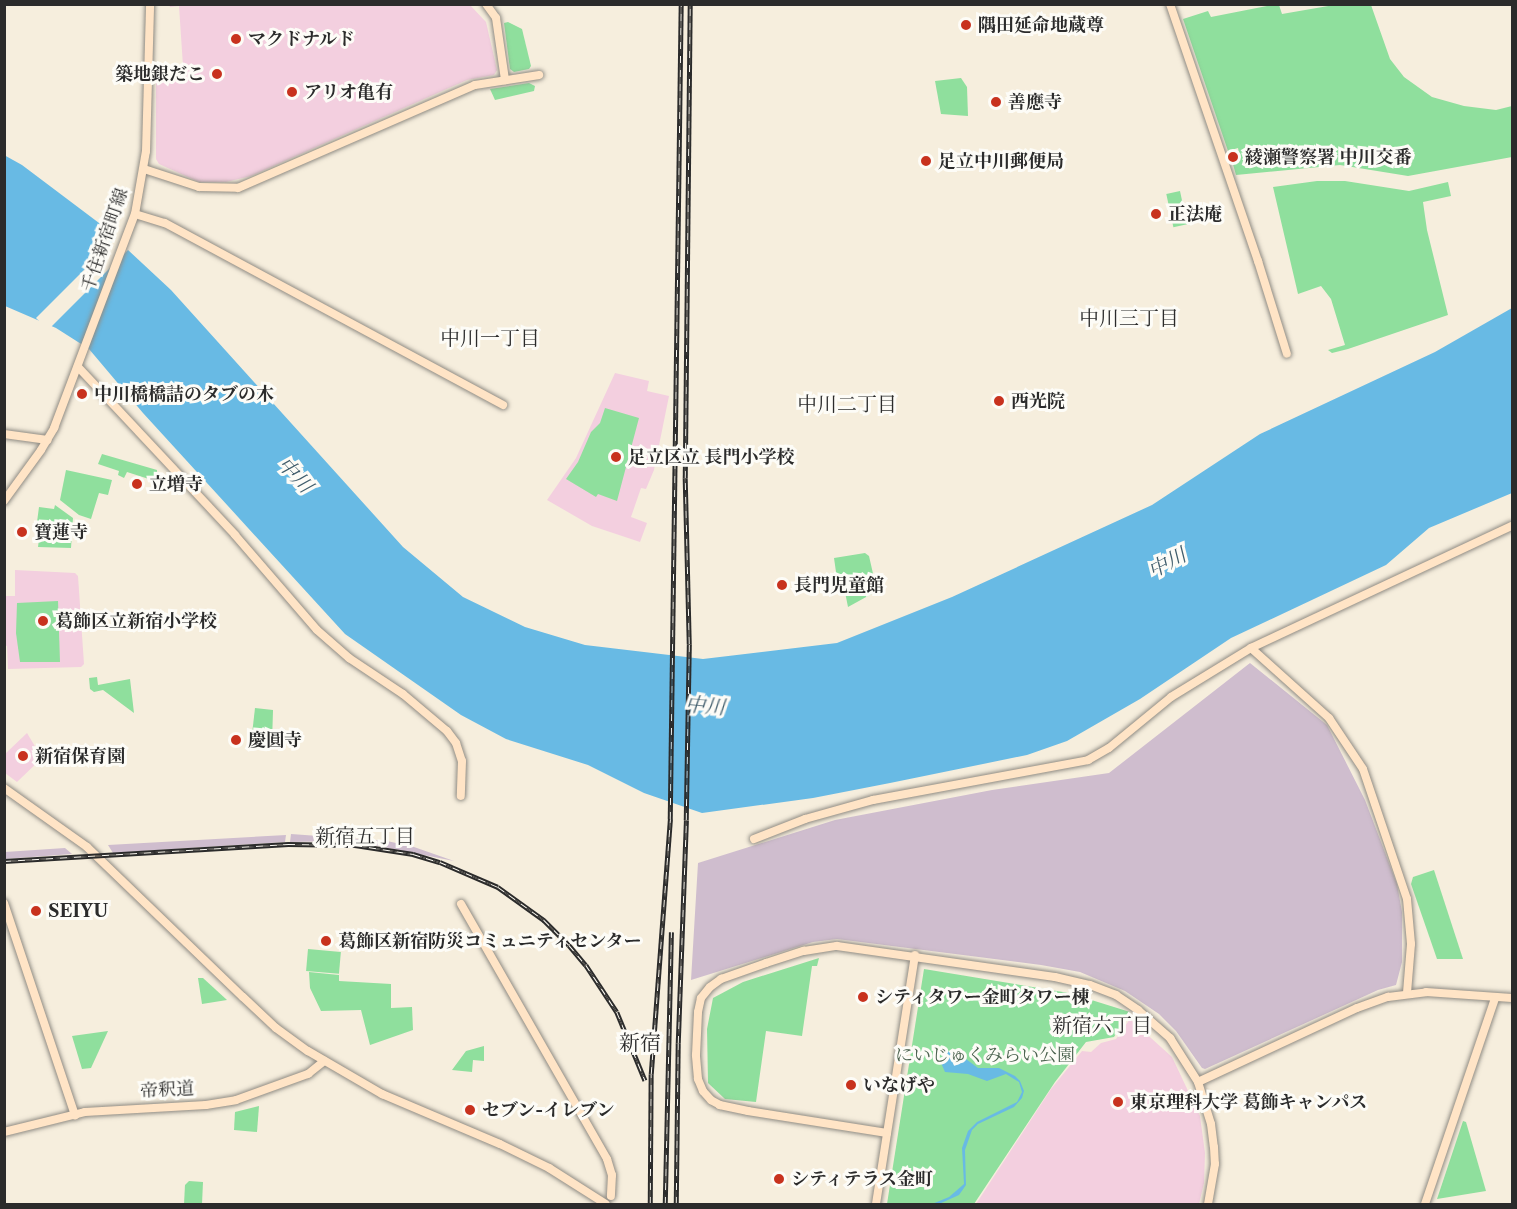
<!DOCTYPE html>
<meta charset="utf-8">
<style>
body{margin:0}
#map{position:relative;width:1517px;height:1209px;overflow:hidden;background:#f6eedd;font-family:"Libre Caslon Text","Noto Serif JP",serif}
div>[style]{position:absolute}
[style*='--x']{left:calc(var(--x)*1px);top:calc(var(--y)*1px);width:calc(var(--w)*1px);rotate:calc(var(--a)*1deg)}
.built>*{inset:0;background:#f3cfdf}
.industrial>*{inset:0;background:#cfbdce}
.green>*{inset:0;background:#8fdf9d;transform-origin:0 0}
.water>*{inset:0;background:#68bae4}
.pier>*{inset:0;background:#f6eedd;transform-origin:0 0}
.roads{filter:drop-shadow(0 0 2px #908c84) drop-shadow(0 0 2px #908c84)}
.secondary>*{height:8px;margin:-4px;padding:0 4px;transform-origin:4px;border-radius:4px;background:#ffe4c6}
.rail>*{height:4.5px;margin-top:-2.25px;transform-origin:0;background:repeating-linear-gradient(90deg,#fdfcf7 0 7px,#2b2b2b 0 14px);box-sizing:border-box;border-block:2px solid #2b2b2b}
.dots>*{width:16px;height:16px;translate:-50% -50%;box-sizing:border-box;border:3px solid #fdfcf7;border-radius:50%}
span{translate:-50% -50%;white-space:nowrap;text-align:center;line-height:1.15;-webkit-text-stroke:6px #fdfcf7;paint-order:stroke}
.poi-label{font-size:18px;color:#2b2b2b;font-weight:700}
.left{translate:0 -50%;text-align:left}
.right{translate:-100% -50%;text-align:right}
.street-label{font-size:18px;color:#2b2b2b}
.park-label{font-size:18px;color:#49614d}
.neighbourhood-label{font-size:20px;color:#2b2b2b}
.water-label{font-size:20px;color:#405d6c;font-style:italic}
.quarter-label{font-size:21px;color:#2b2b2b}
.frame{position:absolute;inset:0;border:6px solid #2b2b2b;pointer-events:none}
</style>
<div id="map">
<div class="built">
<div style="clip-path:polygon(169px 4px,470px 5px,486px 22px,497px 70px,494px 75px,467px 80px,251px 176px,226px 182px,199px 182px,159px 164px,156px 159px,156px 81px,184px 81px,179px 6px,170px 7px)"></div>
<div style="clip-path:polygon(615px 373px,649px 381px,647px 391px,669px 396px,654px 470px,646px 489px,641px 488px,631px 517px,647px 523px,640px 542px,592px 526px,547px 500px,576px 458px)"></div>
<div style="clip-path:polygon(15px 570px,75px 573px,78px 576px,84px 664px,81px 667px,8px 669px,7px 646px,4px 645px,4px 596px,15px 596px)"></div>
<div style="clip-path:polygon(27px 733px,42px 758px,17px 782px,5px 773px,5px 754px)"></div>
<div style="clip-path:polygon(1130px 1019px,1172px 1057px,1200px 1116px,1205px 1153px,1204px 1183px,1199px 1204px,976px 1204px,1051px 1089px,1082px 1051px,1091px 1052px,1101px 1043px,1116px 1039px)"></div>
</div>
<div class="industrial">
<div style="clip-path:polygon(1250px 663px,1327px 725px,1365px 800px,1397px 884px,1402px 912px,1402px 962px,1396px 985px,1378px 990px,1205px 1069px,1202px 1068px,1176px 1031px,1159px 1014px,1125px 991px,1080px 972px,1041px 965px,837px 939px,813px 942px,691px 980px,698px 863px,835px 820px,992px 790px,1109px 773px)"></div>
<div style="clip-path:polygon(291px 834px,387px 841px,414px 847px,454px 861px,353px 841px,290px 842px)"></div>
<div style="clip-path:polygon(286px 835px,285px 842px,113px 853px,108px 845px)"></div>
<div style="clip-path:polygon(65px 848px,72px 854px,5px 859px,5px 852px)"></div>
</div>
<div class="green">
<div style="clip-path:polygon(1277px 4px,1279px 5px,1282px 14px,1334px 5px,1371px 5px,1390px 59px,1404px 77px,1432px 97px,1464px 106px,1496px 110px,1512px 106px,1512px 157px,1408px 176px,1340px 165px,1236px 175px,1232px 161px,1240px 158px,1238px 148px,1228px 151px,1183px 19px,1208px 11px,1211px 17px)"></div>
<div style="clip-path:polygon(508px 22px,522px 29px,531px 66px,529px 69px,514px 72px,510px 69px,504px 23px)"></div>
<div style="clip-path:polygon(961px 78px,967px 87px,968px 116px,941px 114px,935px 81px)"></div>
<div style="clip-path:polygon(529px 83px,535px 86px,534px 91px,495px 100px,490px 89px)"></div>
<div style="clip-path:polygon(1317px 181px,1345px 181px,1409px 191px,1448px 182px,1451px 196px,1423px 202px,1427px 230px,1448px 315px,1348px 349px,1332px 353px,1328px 350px,1345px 345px,1331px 299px,1321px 286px,1298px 294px,1273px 187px)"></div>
<div style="left:1180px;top:191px;width:34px;height:14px;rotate:78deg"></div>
<div style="clip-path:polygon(605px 408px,639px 418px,617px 501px,598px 494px,596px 497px,566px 479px,578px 462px,591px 432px,600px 423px)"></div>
<div style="clip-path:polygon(102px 454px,157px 470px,156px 485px,151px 484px,152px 480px,127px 472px,124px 478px,118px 475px,119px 471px,98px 464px)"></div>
<div style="clip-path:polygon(66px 470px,112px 480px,108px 495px,99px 493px,91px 519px,79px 515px,60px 500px)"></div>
<div style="clip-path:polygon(55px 505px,73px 518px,71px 548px,38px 547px,41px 523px,37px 522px,39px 507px,54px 509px)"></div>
<div style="clip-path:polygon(865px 553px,869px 556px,877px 591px,848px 607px,845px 592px,839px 593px,834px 558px)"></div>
<div style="clip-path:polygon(58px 601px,60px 662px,20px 662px,16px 633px,17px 603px)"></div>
<div style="clip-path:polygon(97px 677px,98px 685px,130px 679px,134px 713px,103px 690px,94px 692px,90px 689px,89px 678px)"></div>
<div style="clip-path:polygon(255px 708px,273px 710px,272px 742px,251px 743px)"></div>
<div style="clip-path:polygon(1434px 870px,1463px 959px,1437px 959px,1411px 884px,1413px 877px)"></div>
<div style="left:308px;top:949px;width:33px;height:22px;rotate:5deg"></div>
<div style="clip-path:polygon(819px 958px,817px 966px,812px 966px,802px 1036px,766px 1031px,756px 1102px,725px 1099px,708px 1083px,707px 1029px,713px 998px,743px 982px)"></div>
<div style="clip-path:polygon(924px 969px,1069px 993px,1130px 1012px,1114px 1037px,1086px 1042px,1055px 1082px,974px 1204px,887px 1204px)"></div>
<div style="clip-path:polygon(309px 972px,339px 975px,339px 981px,391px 984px,391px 1008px,412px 1007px,413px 1030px,370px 1045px,361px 1010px,321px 1011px,310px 988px)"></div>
<div style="clip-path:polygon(198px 978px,203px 978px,227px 1000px,202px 1004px)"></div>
<div style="clip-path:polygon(108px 1031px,91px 1068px,82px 1069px,72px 1036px)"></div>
<div style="clip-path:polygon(484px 1046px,484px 1061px,473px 1060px,472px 1072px,452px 1070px,466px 1051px)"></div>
<div style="clip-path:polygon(259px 1106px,257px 1132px,234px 1130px,235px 1112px)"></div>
<div style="clip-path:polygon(1463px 1121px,1466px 1122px,1486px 1191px,1437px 1199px)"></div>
<div style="clip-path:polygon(189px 1181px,203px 1182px,202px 1204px,184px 1204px,185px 1185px)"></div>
</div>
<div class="water">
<div style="clip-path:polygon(4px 155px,22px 165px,99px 223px,171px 290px,403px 547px,463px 597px,525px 627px,585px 645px,703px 659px,837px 643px,952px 597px,1152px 505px,1260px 434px,1435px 352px,1512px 308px,1512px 493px,1429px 528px,1386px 565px,1231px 638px,1140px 699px,1067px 741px,1027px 755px,890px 783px,813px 798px,702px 813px,644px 793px,588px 765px,506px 739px,461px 715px,345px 634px,143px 413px,89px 349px,56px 328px,5px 306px)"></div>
<div style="clip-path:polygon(954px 1050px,978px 1068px,999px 1068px,1015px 1076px,1020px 1081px,1024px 1091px,1022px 1098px,1014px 1107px,978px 1124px,972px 1130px,965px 1150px,966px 1185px,959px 1195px,939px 1204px,932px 1204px,949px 1197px,964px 1184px,962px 1148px,968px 1131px,977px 1122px,1017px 1102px,1022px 1092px,1019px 1082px,1006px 1074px,987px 1081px,968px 1074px,945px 1072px,941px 1063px,943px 1056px,946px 1052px)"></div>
</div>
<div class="pier">
<div style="left:118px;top:236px;width:17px;height:116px;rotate:45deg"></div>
</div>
<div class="roads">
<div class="secondary">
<div style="--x:486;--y:4;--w:17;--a:54"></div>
<div style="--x:496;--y:18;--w:63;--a:81.7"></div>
<div style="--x:1170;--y:4;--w:272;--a:71.1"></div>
<div style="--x:1258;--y:261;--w:97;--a:72.7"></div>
<div style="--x:144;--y:169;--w:58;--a:18.1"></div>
<div style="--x:199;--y:187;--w:39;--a:1"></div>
<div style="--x:238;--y:188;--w:258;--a:-23.5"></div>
<div style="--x:475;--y:85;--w:65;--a:-8.9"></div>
<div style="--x:135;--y:214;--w:31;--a:17"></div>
<div style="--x:165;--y:223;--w:384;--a:28.3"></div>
<div style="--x:78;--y:367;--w:230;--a:46.9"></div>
<div style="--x:235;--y:535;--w:125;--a:49.2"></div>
<div style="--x:317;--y:630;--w:43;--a:41.2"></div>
<div style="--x:349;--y:658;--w:65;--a:33.7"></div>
<div style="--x:403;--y:694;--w:57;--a:40.1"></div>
<div style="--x:447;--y:731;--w:15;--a:53"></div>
<div style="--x:456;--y:743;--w:19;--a:72"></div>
<div style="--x:462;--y:761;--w:35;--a:92"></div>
<div style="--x:4;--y:434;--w:44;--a:7.8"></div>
<div style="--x:4;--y:501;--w:63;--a:-54"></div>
<div style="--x:41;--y:450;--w:26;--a:-59"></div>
<div style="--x:54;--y:428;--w:229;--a:-69.3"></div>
<div style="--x:135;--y:214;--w:64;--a:-80.1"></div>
<div style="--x:146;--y:151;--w:147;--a:-88.4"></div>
<div style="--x:1251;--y:648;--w:105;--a:41.9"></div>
<div style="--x:1329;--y:718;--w:61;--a:56.3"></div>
<div style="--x:1363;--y:769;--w:137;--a:71.3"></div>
<div style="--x:1407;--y:899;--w:45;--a:84.9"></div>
<div style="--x:1411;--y:944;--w:49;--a:94.7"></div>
<div style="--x:4;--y:788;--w:102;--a:35.4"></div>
<div style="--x:87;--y:847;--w:216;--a:43.9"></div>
<div style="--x:243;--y:997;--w:45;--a:43.2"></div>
<div style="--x:276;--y:1028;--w:39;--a:36"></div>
<div style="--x:308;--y:1051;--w:86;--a:30.2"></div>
<div style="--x:382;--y:1094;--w:128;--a:23"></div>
<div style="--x:500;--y:1144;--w:55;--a:26.1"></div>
<div style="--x:549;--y:1168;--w:67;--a:32.3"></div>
<div style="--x:754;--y:839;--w:55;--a:-21.4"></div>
<div style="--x:805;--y:819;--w:71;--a:-15.6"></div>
<div style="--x:873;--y:800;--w:219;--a:-10.5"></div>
<div style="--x:1088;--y:760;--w:24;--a:-30"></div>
<div style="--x:1109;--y:748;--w:80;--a:-39.4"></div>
<div style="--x:1171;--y:697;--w:94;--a:-31.5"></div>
<div style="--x:1251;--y:648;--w:288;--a:-25.1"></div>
<div style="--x:4;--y:903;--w:224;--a:71.5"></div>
<div style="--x:461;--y:904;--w:294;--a:60.2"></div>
<div style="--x:607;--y:1159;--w:17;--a:73"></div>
<div style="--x:612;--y:1175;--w:21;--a:93"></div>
<div style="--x:1198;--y:1082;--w:175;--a:-25"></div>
<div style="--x:1357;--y:1008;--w:33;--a:-20"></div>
<div style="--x:1388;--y:997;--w:38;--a:-7"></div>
<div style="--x:1426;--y:992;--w:86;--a:4"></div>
<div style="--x:4;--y:1132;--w:83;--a:-13.9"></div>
<div style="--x:85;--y:1112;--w:121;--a:-3.3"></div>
<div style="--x:206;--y:1105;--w:30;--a:-9"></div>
<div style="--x:236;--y:1100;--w:77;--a:-19.9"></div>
<div style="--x:308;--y:1074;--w:21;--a:-39"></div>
<div style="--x:887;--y:1133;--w:141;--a:-171"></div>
<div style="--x:748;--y:1111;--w:29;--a:-168"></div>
<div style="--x:720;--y:1105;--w:10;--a:-151"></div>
<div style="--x:711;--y:1100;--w:12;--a:-132"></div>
<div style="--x:703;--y:1091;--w:13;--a:-113"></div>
<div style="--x:698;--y:1079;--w:24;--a:-95"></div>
<div style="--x:696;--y:1055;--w:43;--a:-87.3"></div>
<div style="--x:698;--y:1012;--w:14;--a:-78"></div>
<div style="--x:701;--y:998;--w:14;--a:-51"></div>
<div style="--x:710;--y:987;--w:14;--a:-36"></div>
<div style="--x:721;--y:979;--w:48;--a:-19.6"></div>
<div style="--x:766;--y:963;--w:40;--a:-18"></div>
<div style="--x:804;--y:951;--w:33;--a:-9"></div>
<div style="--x:837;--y:946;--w:220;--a:8.1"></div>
<div style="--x:1055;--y:977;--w:36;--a:13"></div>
<div style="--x:1090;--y:985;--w:28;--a:21"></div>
<div style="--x:1116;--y:995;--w:27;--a:34"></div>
<div style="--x:1138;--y:1010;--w:43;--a:41.2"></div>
<div style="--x:1170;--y:1038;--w:52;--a:57.5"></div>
<div style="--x:1198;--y:1082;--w:44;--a:72.8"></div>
<div style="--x:1211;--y:1124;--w:23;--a:83"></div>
<div style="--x:1214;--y:1147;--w:17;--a:87"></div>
<div style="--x:1215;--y:1164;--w:41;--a:99.9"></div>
<div style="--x:876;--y:1204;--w:252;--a:-81.1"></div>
<div style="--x:1425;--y:1204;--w:218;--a:-71.2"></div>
</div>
</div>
<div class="rail">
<div style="--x:4;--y:861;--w:285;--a:-3.4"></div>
<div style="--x:288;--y:844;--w:67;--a:0.9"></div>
<div style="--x:355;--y:845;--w:59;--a:8.8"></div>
<div style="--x:413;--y:854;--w:28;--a:17"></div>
<div style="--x:440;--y:862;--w:63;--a:23.3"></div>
<div style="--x:498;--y:887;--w:57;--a:35.7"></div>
<div style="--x:544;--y:920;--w:35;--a:45"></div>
<div style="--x:569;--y:945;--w:26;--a:50"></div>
<div style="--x:586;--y:965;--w:56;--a:56.6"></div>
<div style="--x:617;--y:1012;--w:74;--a:67.6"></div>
<div style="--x:650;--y:1204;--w:130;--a:-89.6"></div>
<div style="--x:651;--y:1074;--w:256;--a:-85.7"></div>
<div style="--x:670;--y:819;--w:815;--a:-89.23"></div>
<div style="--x:665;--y:1204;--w:272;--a:-88.7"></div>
<div style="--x:676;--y:1204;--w:161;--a:-89.3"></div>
<div style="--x:678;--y:1043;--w:223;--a:-87.9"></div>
<div style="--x:686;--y:820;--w:176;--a:-89"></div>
<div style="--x:689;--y:644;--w:166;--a:-91.4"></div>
<div style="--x:685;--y:478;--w:474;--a:-89.4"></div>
</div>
<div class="dots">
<div style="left:966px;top:25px;background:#c8321e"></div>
<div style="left:236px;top:39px;background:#c8321e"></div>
<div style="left:217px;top:74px;background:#c8321e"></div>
<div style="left:292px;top:92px;background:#c8321e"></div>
<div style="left:996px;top:102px;background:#c8321e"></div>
<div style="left:1233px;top:157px;background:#c8321e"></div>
<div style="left:926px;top:161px;background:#c8321e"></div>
<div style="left:1156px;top:214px;background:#c8321e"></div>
<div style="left:82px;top:394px;background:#c8321e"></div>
<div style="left:999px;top:401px;background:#c8321e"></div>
<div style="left:616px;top:457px;background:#c8321e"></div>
<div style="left:137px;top:484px;background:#c8321e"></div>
<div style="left:22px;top:532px;background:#c8321e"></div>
<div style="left:782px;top:585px;background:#c8321e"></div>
<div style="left:43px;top:621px;background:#c8321e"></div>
<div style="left:236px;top:740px;background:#c8321e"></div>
<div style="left:23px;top:756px;background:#c8321e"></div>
<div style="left:36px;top:911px;background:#c8321e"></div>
<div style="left:326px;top:941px;background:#c8321e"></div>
<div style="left:863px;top:997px;background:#c8321e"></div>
<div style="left:851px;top:1085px;background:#c8321e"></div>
<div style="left:1118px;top:1102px;background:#c8321e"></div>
<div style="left:470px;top:1110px;background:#c8321e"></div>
<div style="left:779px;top:1179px;background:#c8321e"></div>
</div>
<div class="poi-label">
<span class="left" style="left:978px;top:25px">隅田延命地蔵尊</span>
<span class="left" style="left:248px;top:39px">マクドナルド</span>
<span class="right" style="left:205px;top:74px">築地銀だこ</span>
<span class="left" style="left:304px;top:92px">アリオ亀有</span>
<span class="left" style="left:1008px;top:102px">善應寺</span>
<span class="left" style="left:1245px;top:157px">綾瀬警察署 中川交番</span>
<span class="left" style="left:938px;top:161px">足立中川郵便局</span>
<span class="left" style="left:1168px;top:214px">正法庵</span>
<span class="left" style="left:94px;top:394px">中川橋橋詰のタブの木</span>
<span class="left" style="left:1011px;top:401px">西光院</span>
<span class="left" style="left:628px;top:457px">足立区立 長門小学校</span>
<span class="left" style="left:149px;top:484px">立増寺</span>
<span class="left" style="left:34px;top:532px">寶蓮寺</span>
<span class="left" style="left:794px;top:585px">長門児童館</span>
<span class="left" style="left:55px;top:621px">葛飾区立新宿小学校</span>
<span class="left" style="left:248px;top:740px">慶圓寺</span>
<span class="left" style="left:35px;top:756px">新宿保育園</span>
<span class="left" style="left:48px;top:911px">SEIYU</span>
<span class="left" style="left:338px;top:941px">葛飾区新宿防災コミュニティセンター</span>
<span class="left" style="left:875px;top:997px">シティタワー金町タワー棟</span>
<span class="left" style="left:863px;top:1085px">いなげや</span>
<span class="left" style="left:1130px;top:1102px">東京理科大学 葛飾キャンパス</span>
<span class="left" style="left:482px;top:1110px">セブン-イレブン</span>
<span class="left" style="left:791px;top:1179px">シティテラス金町</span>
</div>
<div class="street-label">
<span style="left:105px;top:240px;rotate:-71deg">千住新宿町線</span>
<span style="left:167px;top:1090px;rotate:-3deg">帝釈道</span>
</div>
<div class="park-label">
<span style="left:985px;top:1055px">にいじゅくみらい公園</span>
</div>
<div class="neighbourhood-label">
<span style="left:1129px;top:318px">中川三丁目</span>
<span style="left:490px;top:338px">中川一丁目</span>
<span style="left:847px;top:404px">中川二丁目</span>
<span style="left:365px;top:836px">新宿五丁目</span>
<span style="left:1102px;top:1025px">新宿六丁目</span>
</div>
<div class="water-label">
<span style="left:295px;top:475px;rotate:47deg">中川</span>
<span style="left:1167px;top:563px;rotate:-28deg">中川</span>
<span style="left:705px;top:706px;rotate:5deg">中川</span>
</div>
<div class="quarter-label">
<span style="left:640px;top:1043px">新宿</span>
</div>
<div class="frame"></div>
</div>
